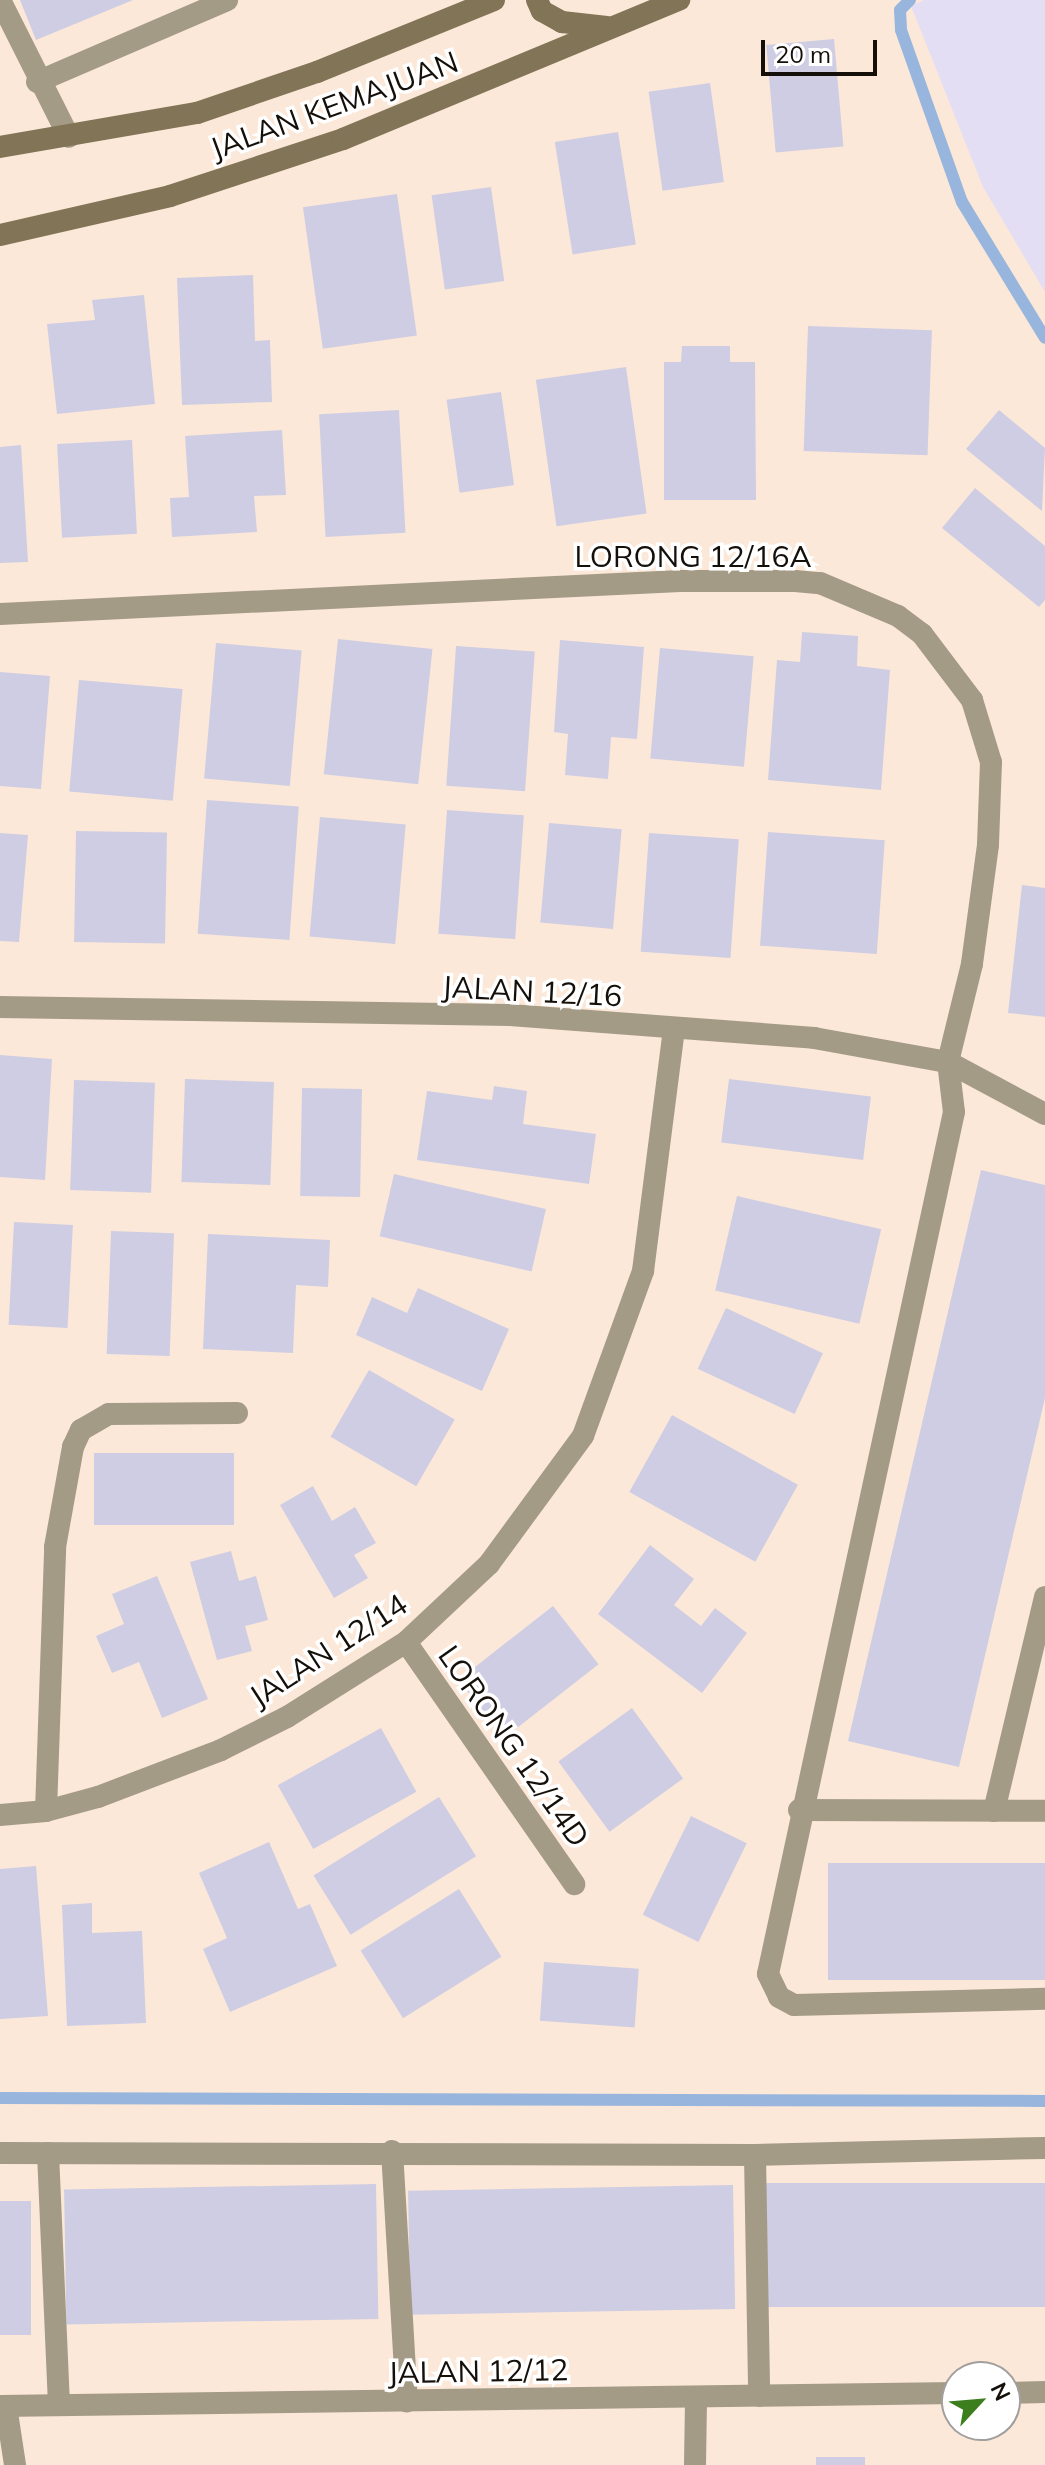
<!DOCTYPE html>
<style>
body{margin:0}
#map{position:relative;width:1045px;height:2465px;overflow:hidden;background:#fce8d8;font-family:Mulish,sans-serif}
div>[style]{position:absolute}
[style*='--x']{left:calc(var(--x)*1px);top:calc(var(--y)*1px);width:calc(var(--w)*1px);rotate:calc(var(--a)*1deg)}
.education>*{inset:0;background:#e4def4}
.stream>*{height:12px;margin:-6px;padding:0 6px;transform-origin:6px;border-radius:6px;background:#98b6dd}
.building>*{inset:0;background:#cfcde3;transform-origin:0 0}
.service>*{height:22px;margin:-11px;padding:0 11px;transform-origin:11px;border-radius:11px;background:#a49b87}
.minor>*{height:22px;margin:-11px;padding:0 11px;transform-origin:11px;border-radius:11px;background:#a49b87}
.secondary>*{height:22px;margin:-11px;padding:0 11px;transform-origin:11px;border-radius:11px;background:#817457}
span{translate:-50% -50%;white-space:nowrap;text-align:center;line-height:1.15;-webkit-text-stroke:7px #fff;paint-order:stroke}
.street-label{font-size:30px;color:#150f09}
.north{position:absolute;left:941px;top:2361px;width:80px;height:80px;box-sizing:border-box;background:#fff;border:2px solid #a19f9d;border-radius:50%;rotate:64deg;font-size:22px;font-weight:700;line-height:32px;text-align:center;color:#150f09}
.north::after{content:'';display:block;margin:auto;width:28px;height:36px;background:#3c7d1e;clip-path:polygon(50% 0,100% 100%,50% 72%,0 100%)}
.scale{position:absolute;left:761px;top:40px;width:116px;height:36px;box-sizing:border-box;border:4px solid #150f09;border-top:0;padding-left:10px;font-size:24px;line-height:28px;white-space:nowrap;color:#150f09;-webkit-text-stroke:6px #fff;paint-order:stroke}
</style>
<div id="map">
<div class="education">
<div style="clip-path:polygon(924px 0,1045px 0,1045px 292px,983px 187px,911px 6px)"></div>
</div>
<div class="stream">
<div style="--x:910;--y:0;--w:14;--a:135"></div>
<div style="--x:900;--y:10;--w:20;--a:87"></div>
<div style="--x:901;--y:30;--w:182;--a:70.5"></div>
<div style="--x:962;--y:202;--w:159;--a:58.6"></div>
<div style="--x:0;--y:2098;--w:1045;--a:0.16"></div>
</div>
<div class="building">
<div style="clip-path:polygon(20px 0,133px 0,36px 40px)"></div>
<div style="left:834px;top:39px;width:108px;height:68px;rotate:85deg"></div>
<div style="left:710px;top:83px;width:100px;height:62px;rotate:82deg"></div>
<div style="left:618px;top:132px;width:114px;height:64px;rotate:81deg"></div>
<div style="left:491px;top:187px;width:95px;height:60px;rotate:82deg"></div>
<div style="left:397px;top:194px;width:143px;height:95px;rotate:82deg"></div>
<div style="clip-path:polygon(253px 275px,255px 341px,270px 340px,272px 402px,182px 405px,177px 278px)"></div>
<div style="clip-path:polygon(144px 295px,155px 404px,57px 414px,47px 324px,95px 320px,92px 300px)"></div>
<div style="left:808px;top:326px;width:124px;height:125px;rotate:2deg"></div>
<div style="clip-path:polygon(682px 346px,730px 346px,730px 362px,755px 362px,756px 500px,664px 500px,664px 362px,681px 362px)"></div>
<div style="left:626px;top:367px;width:148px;height:91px;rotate:82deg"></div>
<div style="left:501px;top:392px;width:94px;height:55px;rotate:82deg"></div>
<div style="left:399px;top:410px;width:123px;height:80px;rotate:87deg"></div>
<div style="clip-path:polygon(999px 410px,1045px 448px,1042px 511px,966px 449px)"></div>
<div style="clip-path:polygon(282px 430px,286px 495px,254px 496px,257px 532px,172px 537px,170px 498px,189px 497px,185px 436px)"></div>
<div style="left:132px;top:440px;width:94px;height:75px;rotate:87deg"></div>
<div style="clip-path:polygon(21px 445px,28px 562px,0 563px,0 447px)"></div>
<div style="clip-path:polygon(975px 488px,1045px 546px,1045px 600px,1039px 607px,942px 528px)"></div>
<div style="clip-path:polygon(802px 632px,858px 636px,857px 666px,890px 670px,881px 790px,768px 780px,777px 660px,800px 662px)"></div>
<div style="left:338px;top:639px;width:95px;height:136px;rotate:6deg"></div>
<div style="clip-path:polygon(560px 640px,644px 647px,637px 739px,611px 737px,608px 779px,565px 775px,568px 734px,554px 732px)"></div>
<div style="left:216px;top:643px;width:86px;height:136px;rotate:5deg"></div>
<div style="left:456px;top:646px;width:79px;height:140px;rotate:4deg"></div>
<div style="left:660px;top:648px;width:94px;height:111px;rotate:5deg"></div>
<div style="clip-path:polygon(0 672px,50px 676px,41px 789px,0 786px)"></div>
<div style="left:79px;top:680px;width:104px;height:112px;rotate:5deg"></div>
<div style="left:207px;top:800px;width:92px;height:134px;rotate:4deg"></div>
<div style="left:447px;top:810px;width:77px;height:124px;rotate:4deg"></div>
<div style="left:320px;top:817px;width:86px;height:120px;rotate:5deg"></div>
<div style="left:549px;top:823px;width:73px;height:100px;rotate:5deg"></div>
<div style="left:76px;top:831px;width:91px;height:111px;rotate:1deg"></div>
<div style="left:768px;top:832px;width:117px;height:114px;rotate:4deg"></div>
<div style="clip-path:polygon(0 833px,28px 835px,19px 942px,0 941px)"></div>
<div style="left:649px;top:833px;width:90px;height:119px;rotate:4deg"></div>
<div style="clip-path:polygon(1022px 885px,1045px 888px,1045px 1017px,1008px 1013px)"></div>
<div style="clip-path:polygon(0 1055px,52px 1059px,45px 1180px,0 1177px)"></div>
<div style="left:185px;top:1079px;width:89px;height:103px;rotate:2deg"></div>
<div style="left:729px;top:1079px;width:143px;height:64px;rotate:7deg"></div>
<div style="left:74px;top:1080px;width:81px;height:110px;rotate:2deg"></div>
<div style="clip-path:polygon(494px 1086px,527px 1091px,523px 1124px,596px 1134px,589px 1184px,417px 1160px,427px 1091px,492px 1100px)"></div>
<div style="left:302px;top:1088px;width:60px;height:108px;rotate:1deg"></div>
<div style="clip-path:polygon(981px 1170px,1045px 1185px,1045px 1398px,959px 1767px,848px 1741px)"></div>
<div style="left:394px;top:1174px;width:156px;height:64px;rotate:13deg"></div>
<div style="left:737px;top:1196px;width:148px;height:97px;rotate:13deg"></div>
<div style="left:14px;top:1222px;width:59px;height:103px;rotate:3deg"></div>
<div style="left:111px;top:1231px;width:63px;height:123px;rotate:2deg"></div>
<div style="clip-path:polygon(208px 1234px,330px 1240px,328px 1287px,296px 1285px,293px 1353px,203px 1349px)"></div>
<div style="clip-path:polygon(418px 1288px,509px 1329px,482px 1391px,356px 1335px,372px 1297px,407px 1313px)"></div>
<div style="left:726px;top:1308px;width:107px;height:67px;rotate:25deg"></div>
<div style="left:369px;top:1370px;width:99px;height:77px;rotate:30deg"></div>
<div style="left:672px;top:1415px;width:144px;height:88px;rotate:29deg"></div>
<div style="left:94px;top:1453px;width:140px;height:72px"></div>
<div style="clip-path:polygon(313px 1486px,332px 1521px,355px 1507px,376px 1543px,354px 1555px,368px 1578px,334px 1598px,280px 1505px)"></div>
<div style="clip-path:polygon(650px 1545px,694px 1579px,674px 1605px,701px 1626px,715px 1608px,747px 1633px,702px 1693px,598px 1614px)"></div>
<div style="clip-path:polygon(231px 1551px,239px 1581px,256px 1576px,268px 1620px,245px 1626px,252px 1651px,217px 1660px,190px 1562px)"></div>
<div style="clip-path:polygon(157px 1576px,208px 1699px,162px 1718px,139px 1662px,112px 1673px,96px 1636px,124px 1624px,112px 1594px)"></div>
<div style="left:553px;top:1606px;width:74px;height:120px;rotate:52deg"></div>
<div style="left:632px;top:1708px;width:87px;height:91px;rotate:54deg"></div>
<div style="left:381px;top:1728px;width:73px;height:118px;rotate:61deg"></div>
<div style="left:439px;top:1797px;width:70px;height:148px;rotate:58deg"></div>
<div style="left:691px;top:1816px;width:62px;height:110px;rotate:26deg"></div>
<div style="clip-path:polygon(269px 1842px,298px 1909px,310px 1904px,337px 1966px,230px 2012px,203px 1949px,227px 1938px,199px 1873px)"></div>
<div style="left:828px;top:1863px;width:217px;height:117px"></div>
<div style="clip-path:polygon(36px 1866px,48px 2016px,0 2019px,0 1869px)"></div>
<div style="left:459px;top:1889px;width:80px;height:116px;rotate:58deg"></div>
<div style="clip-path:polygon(92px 1903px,92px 1933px,142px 1931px,146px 2023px,67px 2026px,62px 1905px)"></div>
<div style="left:544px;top:1962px;width:95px;height:59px;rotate:4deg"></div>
<div style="left:1045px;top:2183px;width:124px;height:281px;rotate:90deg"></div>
<div style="left:376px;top:2184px;width:135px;height:312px;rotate:89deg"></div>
<div style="left:733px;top:2185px;width:124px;height:325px;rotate:89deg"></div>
<div style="left:0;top:2201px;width:31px;height:134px"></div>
<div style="left:816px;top:2457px;width:49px;height:8px"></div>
</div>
<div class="service">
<div style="--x:0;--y:0;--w:153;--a:63.3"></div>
<div style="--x:37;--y:82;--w:207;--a:-23.3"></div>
<div style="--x:948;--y:1062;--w:50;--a:83.2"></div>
<div style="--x:954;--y:1112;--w:882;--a:102.18"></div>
<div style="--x:768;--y:1974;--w:25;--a:64"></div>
<div style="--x:779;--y:1997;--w:17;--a:28"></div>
<div style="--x:794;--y:2005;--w:251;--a:-1.4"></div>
<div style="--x:392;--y:2151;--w:251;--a:86.6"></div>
<div style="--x:0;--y:2153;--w:755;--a:0.15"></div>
<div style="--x:755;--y:2155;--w:290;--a:-1.4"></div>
<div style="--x:48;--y:2153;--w:251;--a:87.5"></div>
<div style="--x:755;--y:2155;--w:241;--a:89"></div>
</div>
<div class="minor">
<div style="--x:0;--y:614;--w:681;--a:-2.78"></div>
<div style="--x:680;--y:581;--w:115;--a:0"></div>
<div style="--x:795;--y:581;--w:25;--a:5"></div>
<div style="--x:820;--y:583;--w:85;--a:22.9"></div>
<div style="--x:898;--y:616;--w:30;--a:37"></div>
<div style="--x:922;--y:634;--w:83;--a:52.9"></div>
<div style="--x:972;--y:700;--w:65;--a:73"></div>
<div style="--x:991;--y:762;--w:83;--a:92.1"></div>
<div style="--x:988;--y:845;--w:120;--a:97.7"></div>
<div style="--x:972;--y:964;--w:101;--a:103.8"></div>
<div style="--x:0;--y:1007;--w:510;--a:0.9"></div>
<div style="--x:510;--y:1015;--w:305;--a:4.3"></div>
<div style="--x:814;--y:1038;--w:136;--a:10.2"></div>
<div style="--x:948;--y:1062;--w:110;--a:28.2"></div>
<div style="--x:406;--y:1642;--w:295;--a:55.2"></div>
<div style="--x:799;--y:1810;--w:246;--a:0.2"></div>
<div style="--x:46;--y:1811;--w:264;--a:-88"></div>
<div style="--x:55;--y:1547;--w:102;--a:-79.8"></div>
<div style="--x:73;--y:1447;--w:19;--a:-65"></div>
<div style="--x:81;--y:1430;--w:32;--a:-30"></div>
<div style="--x:109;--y:1414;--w:128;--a:-0.4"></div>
<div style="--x:994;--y:1811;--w:220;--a:-76.6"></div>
<div style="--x:0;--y:1815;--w:46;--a:-5"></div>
<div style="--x:46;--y:1811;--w:54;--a:-15.1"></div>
<div style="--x:98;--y:1797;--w:132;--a:-20.9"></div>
<div style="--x:221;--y:1750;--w:74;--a:-26.6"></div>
<div style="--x:287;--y:1717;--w:141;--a:-32.2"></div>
<div style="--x:406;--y:1642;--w:114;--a:-43.2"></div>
<div style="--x:489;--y:1564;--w:159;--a:-53.7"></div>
<div style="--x:583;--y:1436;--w:176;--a:-70"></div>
<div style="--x:643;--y:1271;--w:243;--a:-82.7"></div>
<div style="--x:1005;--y:2393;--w:40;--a:-1.4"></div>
<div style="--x:0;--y:2406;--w:957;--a:-0.78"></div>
<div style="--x:6;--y:2406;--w:60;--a:81.3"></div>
<div style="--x:695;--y:2465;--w:67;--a:-89.1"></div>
</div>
<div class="secondary">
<div style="--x:537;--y:0;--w:12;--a:66"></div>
<div style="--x:542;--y:11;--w:23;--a:29"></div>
<div style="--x:562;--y:22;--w:45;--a:6.3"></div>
<div style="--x:0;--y:147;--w:200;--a:-9.8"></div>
<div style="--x:197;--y:113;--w:127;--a:-18.9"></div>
<div style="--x:317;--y:72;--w:191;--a:-22.1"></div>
<div style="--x:0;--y:235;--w:174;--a:-12.9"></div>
<div style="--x:170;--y:196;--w:182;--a:-18.2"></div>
<div style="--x:343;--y:139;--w:364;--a:-22.5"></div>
</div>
<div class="street-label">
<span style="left:334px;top:105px;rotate:-20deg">JALAN KEMAJUAN</span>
<span style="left:693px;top:556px">LORONG 12/16A</span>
<span style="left:532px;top:991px;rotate:3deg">JALAN 12/16</span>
<span style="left:328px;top:1650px;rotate:-33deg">JALAN 12/14</span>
<span style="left:514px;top:1746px;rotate:55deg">LORONG 12/14D</span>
<span style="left:478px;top:2371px;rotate:-1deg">JALAN 12/12</span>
</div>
<div class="north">N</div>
<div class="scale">20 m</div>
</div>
